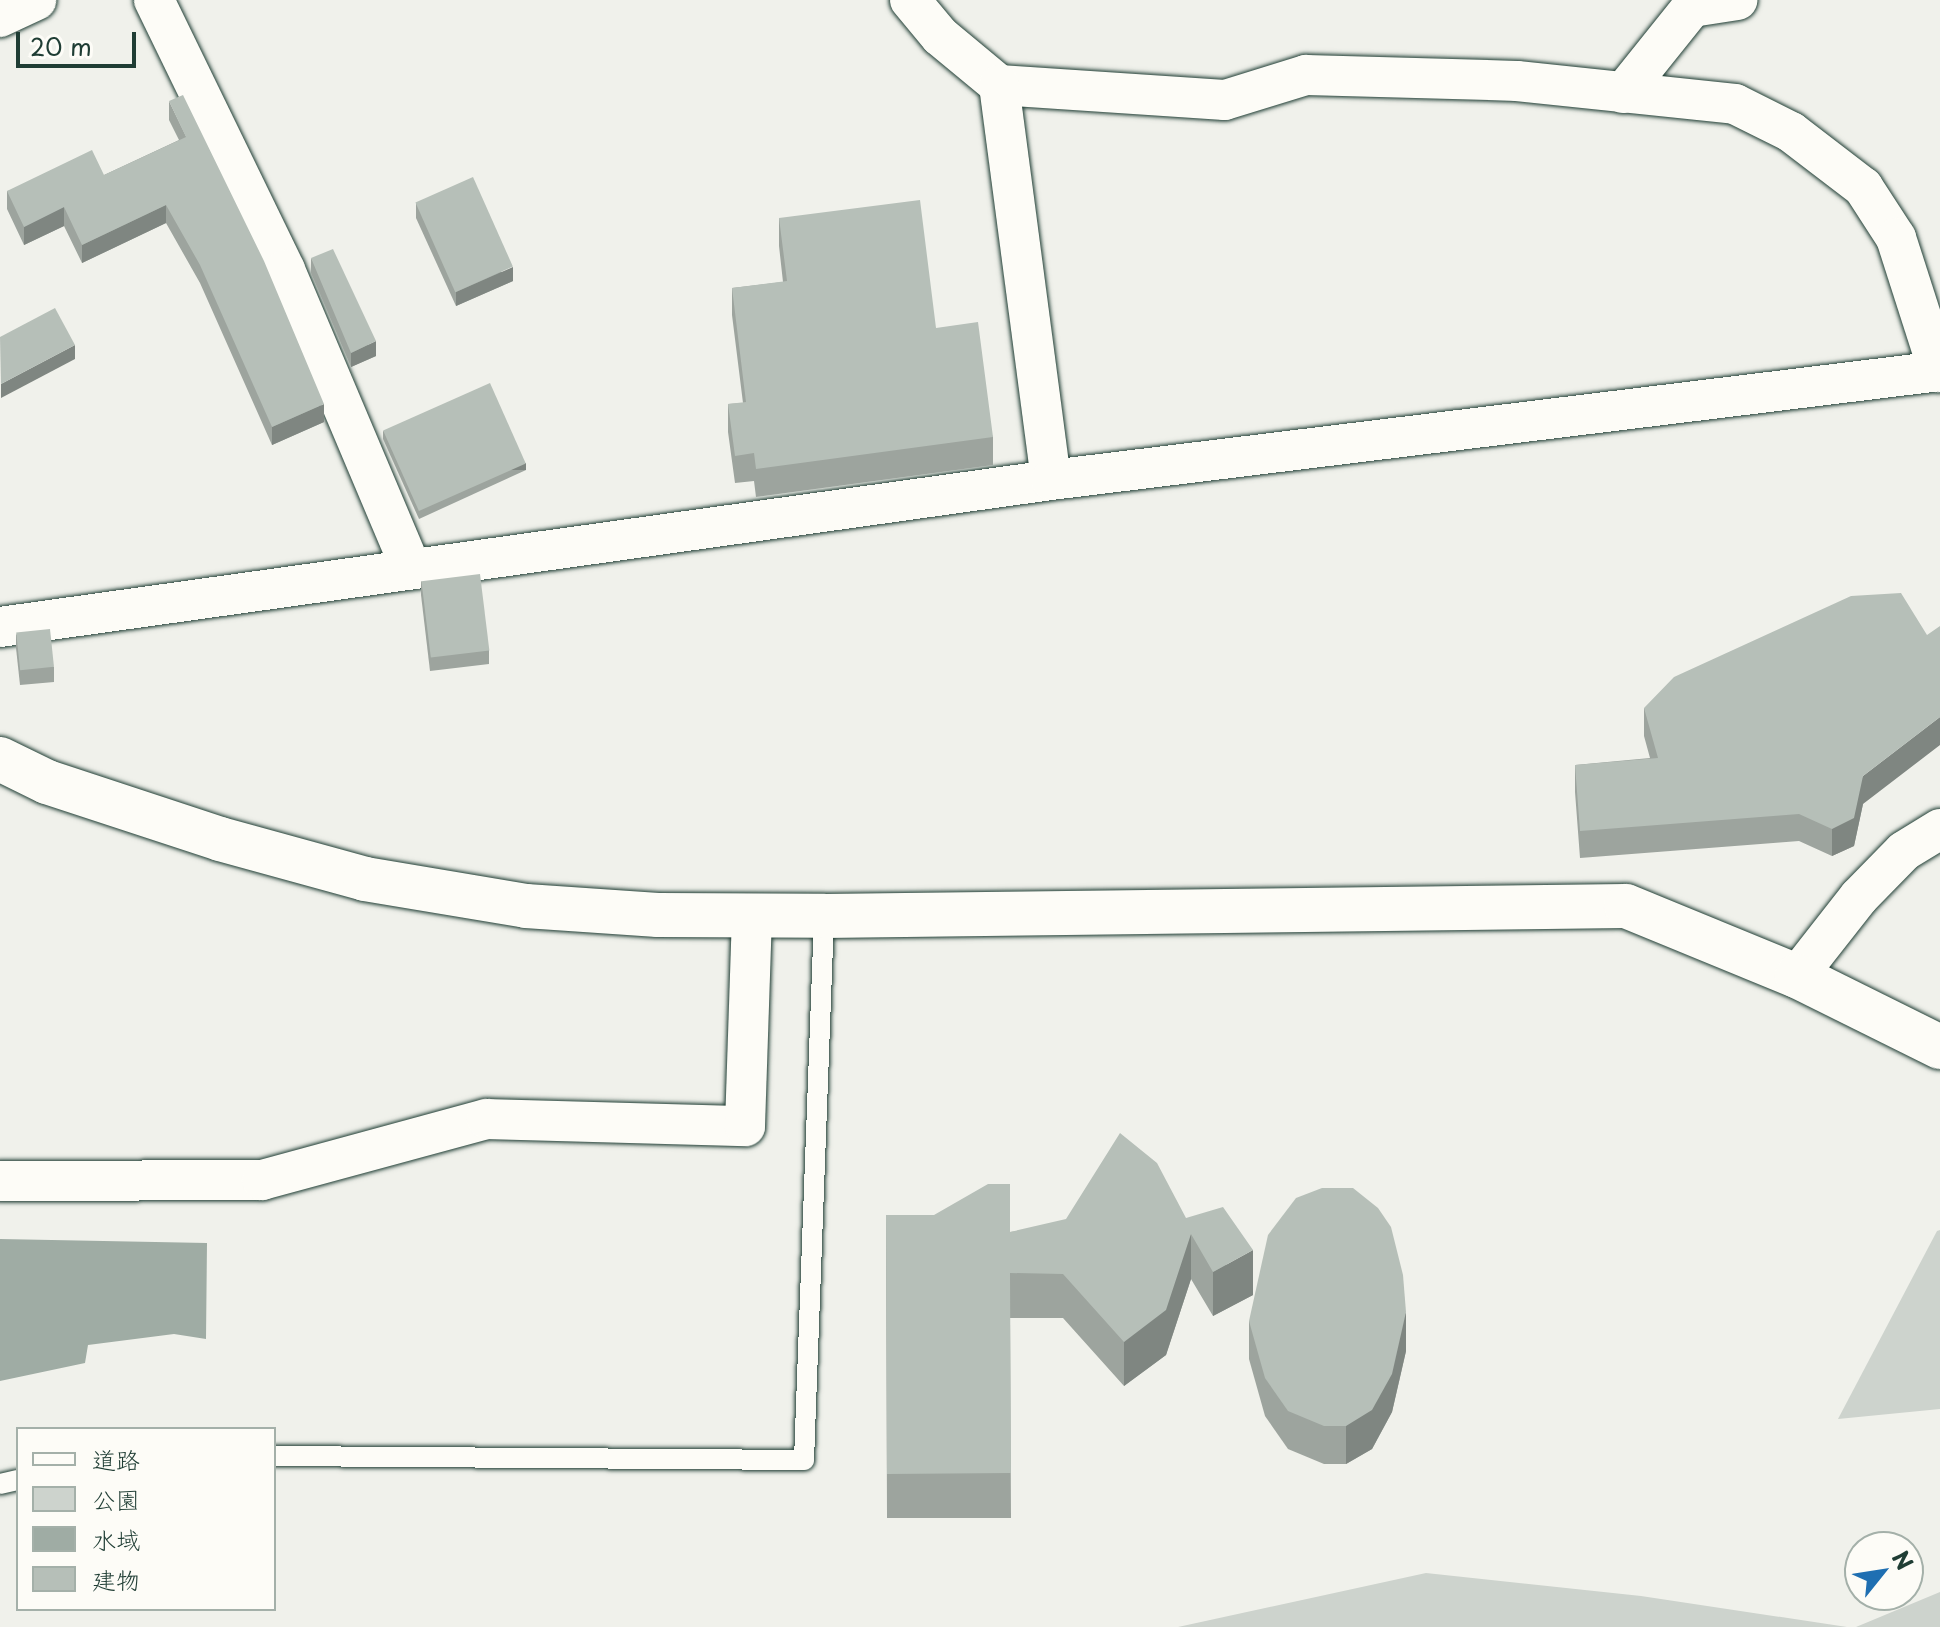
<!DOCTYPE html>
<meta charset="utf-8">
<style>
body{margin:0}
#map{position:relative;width:1940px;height:1627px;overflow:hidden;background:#f0f1eb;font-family:"Playpen Sans","Klee One",sans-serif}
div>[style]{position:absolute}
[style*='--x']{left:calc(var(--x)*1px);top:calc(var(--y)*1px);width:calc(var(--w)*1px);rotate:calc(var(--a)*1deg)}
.green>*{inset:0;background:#cdd3cd}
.water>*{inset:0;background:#9faca4}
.roads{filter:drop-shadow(0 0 2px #1f3d34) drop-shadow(0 0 2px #1f3d34)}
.lane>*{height:20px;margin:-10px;padding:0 10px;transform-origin:10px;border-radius:10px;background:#fdfcf7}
.street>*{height:40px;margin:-20px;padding:0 20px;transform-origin:20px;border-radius:20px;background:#fdfcf7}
.secondary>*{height:44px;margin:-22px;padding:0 22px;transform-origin:22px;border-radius:22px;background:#fdfcf7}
.wall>*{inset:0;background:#9da49e}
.shaded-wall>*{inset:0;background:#7f8681;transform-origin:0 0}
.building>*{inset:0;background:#b6bfb8;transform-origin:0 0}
span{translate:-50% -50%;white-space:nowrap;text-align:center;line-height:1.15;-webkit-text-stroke:7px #fdfcf7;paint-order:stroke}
.legend{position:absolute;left:16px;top:1427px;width:260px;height:184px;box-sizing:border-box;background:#fdfcf7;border:2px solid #a4b0a9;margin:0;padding:10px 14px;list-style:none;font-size:24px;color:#1f3d34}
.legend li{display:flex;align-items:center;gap:16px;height:40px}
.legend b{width:40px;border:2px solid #a4b0a9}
.north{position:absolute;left:1844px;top:1531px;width:80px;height:80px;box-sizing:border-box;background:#fdfcf7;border:2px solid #a4b0a9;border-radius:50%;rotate:60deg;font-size:22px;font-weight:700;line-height:32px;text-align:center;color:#1f3d34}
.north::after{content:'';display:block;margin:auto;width:28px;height:36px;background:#1f6fb2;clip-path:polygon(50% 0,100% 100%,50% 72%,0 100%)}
.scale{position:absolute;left:16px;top:32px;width:120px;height:36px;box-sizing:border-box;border:4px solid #1f3d34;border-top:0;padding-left:10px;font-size:24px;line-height:28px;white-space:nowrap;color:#1f3d34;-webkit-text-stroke:6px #fdfcf7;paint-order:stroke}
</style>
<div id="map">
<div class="green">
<div style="clip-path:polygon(1940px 1230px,1940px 1409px,1838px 1419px,1937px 1231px)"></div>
<div style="clip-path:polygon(1426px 1573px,1641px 1596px,1847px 1627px,1178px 1627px)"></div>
<div style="clip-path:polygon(1940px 1592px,1940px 1627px,1856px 1627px)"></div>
</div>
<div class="water">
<div style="clip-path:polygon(0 1239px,207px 1243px,206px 1339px,174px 1334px,88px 1345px,85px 1363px,0 1381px)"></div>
</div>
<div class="roads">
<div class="lane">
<div style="--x:274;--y:1456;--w:530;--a:0.43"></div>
<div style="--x:804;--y:1460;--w:544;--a:-87.89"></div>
<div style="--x:0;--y:1484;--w:18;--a:-13"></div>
</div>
<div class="street">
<div style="--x:154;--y:0;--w:300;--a:64.1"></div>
<div style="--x:285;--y:270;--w:324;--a:67.1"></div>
<div style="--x:910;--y:0;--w:47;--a:50.2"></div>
<div style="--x:940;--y:36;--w:77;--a:39.7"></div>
<div style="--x:999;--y:85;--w:226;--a:3.8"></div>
<div style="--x:1225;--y:100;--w:85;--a:-17.2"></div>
<div style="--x:1306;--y:75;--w:211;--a:1.6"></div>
<div style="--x:1517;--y:81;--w:219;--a:6"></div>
<div style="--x:1735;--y:104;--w:63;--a:26.6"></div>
<div style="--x:1791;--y:132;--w:91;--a:37.4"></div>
<div style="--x:1863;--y:187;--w:61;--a:57.1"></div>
<div style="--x:1896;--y:238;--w:141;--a:72.2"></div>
<div style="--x:0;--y:17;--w:40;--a:-25"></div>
<div style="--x:999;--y:85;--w:398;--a:82.5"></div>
<div style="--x:1623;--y:93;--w:110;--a:-51.3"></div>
<div style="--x:1692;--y:7;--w:46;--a:-8.8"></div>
<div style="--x:0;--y:627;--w:1061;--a:-7.96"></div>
<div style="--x:1051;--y:480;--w:896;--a:-6.99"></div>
<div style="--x:1797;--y:976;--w:100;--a:-51.9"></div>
<div style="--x:1859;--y:897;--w:64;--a:-45.6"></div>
<div style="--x:1904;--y:851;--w:42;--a:-31.4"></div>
<div style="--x:0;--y:1181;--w:262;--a:-0.2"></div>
<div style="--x:262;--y:1180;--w:233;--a:-15.2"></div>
<div style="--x:487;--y:1119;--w:258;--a:1.6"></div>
<div style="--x:745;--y:1126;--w:211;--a:-88.1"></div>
</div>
<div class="secondary">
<div style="--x:0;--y:759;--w:52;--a:26.1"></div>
<div style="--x:47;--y:782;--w:182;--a:18.2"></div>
<div style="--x:220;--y:839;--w:150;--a:15.4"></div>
<div style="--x:365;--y:879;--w:163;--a:9.5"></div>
<div style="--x:526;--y:906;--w:132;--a:3.9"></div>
<div style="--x:658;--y:915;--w:166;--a:0.3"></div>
<div style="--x:824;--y:916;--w:802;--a:-0.71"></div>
<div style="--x:1626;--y:906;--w:185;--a:22.3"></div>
<div style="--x:1797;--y:976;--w:160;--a:26.4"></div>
</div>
</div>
<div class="wall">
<div style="clip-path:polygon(169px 101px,324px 422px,272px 445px,200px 283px,166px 223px,82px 263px,64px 226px,24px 245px,7px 209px,7px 191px,104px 175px,179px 140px,169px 120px)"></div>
<div style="clip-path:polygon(416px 203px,513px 281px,456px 306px,416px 218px)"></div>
<div style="clip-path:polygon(779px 218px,936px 328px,993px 437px,993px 465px,756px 497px,754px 481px,735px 483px,728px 432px,728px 404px,743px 403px,732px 315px,732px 288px,783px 282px,779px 246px)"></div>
<div style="clip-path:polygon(311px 258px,376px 356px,351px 367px,311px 273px)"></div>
<div style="clip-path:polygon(383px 431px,526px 470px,419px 519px,383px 439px)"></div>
<div style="clip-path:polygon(421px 581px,489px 650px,489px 664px,430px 671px,421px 595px)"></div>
<div style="clip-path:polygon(16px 634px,54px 667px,54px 682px,20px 685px,16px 648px)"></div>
<div style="clip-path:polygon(1644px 708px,1863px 804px,1854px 846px,1832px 856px,1799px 841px,1580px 858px,1575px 792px,1575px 765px,1650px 758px,1644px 736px)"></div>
<div style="clip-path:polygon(886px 1215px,1010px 1232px,1186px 1218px,1253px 1295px,1213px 1316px,1191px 1279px,1166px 1355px,1124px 1386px,1063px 1318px,1010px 1318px,1011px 1518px,887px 1518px)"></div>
<div style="clip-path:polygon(1249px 1321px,1406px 1351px,1392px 1412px,1372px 1449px,1346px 1464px,1324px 1464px,1288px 1449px,1265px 1416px,1249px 1359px)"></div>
</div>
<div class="shaded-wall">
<div style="clip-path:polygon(166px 205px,166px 223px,82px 263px,82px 245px)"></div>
<div style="clip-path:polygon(64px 207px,64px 226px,24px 245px,24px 227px)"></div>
<div style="clip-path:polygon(513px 267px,513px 281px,456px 306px,456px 292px)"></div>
<div style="clip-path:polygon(376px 341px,376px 356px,351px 367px,351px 353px)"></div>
<div style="clip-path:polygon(75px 345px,75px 359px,1px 398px,1px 384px)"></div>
<div style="clip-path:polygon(324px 404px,324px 422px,272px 445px,272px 427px)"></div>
<div style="left:526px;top:463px;width:7px;height:118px;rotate:90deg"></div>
<div style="clip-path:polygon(1940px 717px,1940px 745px,1863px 804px,1854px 846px,1832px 856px,1832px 829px,1863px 776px)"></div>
<div style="clip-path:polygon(1191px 1234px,1191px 1279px,1166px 1355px,1124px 1386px,1124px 1342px)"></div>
<div style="clip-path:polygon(1253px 1250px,1253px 1295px,1213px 1316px,1213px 1272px)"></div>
<div style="clip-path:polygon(1406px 1312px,1406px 1351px,1392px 1412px,1372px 1449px,1346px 1464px,1346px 1426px)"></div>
</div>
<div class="building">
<div style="clip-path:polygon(183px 95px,264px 261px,324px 404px,272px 427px,200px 265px,166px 205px,82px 245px,64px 207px,24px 227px,7px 191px,92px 150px,104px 175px,186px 137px,169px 101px)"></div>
<div style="left:473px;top:177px;width:98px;height:63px;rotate:66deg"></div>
<div style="clip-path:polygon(920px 200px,936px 328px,978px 322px,993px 437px,756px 469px,754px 453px,735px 456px,728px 404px,746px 402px,732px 288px,787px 281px,779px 218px)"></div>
<div style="clip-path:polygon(333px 249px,376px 341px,351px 353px,311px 258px)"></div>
<div style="clip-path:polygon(55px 308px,75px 345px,1px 384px,0 337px)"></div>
<div style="left:490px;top:383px;width:88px;height:117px;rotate:66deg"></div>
<div style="left:480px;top:574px;width:77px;height:59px;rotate:83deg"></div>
<div style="clip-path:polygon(1901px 593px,1927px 635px,1940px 626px,1940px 717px,1863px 776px,1854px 818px,1832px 829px,1799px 814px,1580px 831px,1575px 765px,1658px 758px,1644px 708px,1674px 677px,1851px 596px)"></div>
<div style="left:50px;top:629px;width:38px;height:34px;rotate:84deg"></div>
<div style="clip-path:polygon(1120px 1133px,1157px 1163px,1186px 1218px,1223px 1207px,1253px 1250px,1213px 1272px,1191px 1234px,1166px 1310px,1124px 1342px,1063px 1274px,1010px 1273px,1011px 1473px,887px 1474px,886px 1215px,934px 1215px,988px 1184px,1010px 1184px,1010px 1232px,1066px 1219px)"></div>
<div style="clip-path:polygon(1322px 1188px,1353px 1188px,1378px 1208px,1391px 1227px,1403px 1275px,1406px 1312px,1392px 1374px,1372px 1410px,1346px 1426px,1324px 1426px,1288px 1411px,1265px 1378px,1249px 1321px,1268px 1235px,1296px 1198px)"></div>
</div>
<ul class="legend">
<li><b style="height:10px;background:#fdfcf7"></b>道路</li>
<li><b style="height:22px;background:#cdd3cd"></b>公園</li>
<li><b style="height:22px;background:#9faca4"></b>水域</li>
<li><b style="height:22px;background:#b6bfb8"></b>建物</li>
</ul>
<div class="north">N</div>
<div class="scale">20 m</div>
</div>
